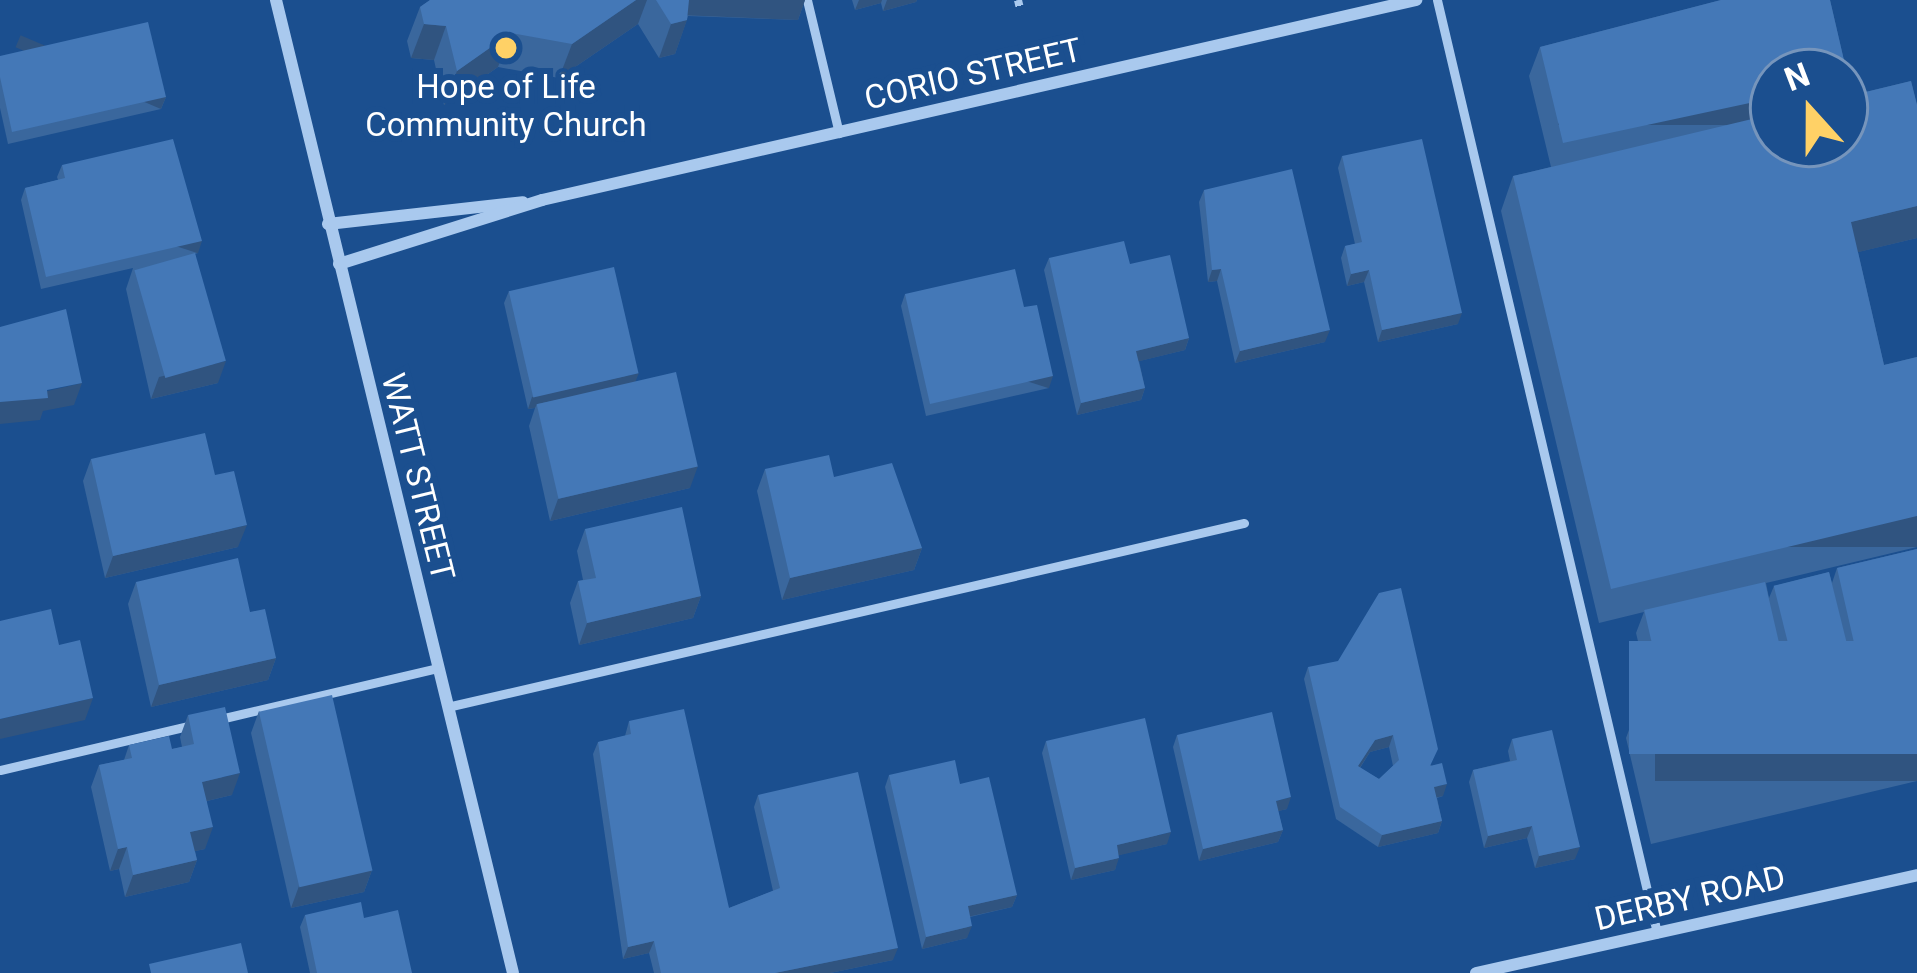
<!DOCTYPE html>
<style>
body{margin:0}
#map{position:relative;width:1917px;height:973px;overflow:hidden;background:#1b4f8f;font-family:Roboto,sans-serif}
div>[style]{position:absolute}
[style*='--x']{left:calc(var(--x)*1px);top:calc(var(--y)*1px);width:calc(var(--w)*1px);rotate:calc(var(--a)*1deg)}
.path>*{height:8px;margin-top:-4px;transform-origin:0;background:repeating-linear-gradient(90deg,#a9c9ee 0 6px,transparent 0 15px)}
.lane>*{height:9px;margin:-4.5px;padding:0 4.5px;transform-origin:4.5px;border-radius:4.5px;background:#a9c9ee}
.street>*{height:12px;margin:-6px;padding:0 6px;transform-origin:6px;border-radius:6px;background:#a9c9ee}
.wall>*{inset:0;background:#3a679d}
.shaded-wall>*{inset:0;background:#305480;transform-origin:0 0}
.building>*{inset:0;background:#4478b7;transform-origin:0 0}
.dots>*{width:33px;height:33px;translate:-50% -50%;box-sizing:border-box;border:6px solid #1b4f8f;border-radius:50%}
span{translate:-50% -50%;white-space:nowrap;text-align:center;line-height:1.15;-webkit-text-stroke:12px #1b4f8f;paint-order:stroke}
.street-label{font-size:33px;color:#fff}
.poi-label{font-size:33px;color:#fff}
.north{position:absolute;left:1749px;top:48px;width:120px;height:120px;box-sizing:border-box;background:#1b4f8f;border:3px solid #7695bc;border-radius:50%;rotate:339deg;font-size:33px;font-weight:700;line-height:48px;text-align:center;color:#fff}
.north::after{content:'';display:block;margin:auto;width:42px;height:54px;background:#ffd166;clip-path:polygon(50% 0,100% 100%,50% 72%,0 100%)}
</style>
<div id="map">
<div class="path">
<div style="--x:1018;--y:0;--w:9;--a:77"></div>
</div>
<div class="lane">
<div style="--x:807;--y:0;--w:137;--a:76.5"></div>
<div style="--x:1437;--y:0;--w:959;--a:76.73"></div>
<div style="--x:447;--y:707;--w:818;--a:-13"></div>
<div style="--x:220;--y:719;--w:223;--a:-13.2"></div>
<div style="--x:0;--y:770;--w:197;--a:-13.2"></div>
</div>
<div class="street">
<div style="--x:276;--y:0;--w:1001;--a:76.31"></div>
<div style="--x:328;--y:224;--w:196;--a:-6.4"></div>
<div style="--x:339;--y:264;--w:213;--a:-17.5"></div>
<div style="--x:542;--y:200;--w:897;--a:-12.89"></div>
<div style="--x:1476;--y:973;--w:452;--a:-12.5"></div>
</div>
<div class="wall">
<div style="clip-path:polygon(430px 0,805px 0,798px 20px,688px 16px,675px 54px,659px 58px,638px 24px,559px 78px,498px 67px,444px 105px,434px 60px,411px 58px,407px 41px,420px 7px)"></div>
<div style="clip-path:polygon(852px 0,917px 0,916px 2px,883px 11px,881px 3px,855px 10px)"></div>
<div style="clip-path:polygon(1721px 0,1830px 0,1849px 82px,1845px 93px,1845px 72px,1773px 72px,1773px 144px,1845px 144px,1845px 97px,1911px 81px,1917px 105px,1917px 238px,1858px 252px,1884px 365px,1917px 357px,1917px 547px,1766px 583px,1769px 598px,1774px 586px,1829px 572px,1832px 583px,1837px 568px,1917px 549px,1917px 781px,1651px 844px,1626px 738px,1637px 708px,1653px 704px,1636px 633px,1644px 612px,1599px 623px,1501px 211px,1513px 176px,1551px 167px,1529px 76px,1540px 47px)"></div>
<div style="clip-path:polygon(0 56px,166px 97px,161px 109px,8px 144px,0 108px)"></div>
<div style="clip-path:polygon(1342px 156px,1458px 324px,1378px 342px,1364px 282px,1347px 286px,1341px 258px,1345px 246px,1355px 244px,1338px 168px)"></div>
<div style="clip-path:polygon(62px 165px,198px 253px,195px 254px,218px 383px,151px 399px,126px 289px,133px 268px,41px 289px,21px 200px,25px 188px,58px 180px,57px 177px)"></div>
<div style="clip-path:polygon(1204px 190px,1325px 342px,1235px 363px,1217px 281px,1208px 282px,1199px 202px)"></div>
<div style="clip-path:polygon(1049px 258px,1130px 264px,1189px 338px,1185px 350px,1139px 361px,1145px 388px,1141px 400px,1077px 415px,1044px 270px)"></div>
<div style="clip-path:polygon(509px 291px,635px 381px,690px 488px,550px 521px,529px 426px,535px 408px,528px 409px,504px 303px)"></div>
<div style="clip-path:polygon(905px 294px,1024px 307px,1049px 388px,926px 416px,901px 306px)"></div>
<div style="clip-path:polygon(91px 459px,215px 475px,238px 547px,105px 578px,83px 481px)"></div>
<div style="clip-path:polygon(765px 469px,834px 477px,922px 548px,914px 570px,782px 600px,757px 491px)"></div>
<div style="clip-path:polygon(585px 529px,701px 596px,693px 618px,579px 645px,570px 603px,578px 581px,583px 580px,577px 551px)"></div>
<div style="clip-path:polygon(136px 582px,250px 612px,276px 658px,268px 680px,151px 707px,128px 604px)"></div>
<div style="clip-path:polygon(evenodd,1308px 667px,1432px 766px,1443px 796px,1437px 798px,1442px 821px,1438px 833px,1378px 847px,1336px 819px,1304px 679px,1308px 667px,1389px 747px,1393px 766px,1379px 779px,1360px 768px,1370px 752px,1389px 747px)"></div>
<div style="clip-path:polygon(259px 711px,372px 870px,364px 892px,291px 908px,251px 733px)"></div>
<div style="clip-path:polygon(188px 715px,232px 795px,207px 801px,205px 849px,195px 851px,197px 860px,189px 882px,125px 897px,119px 869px,110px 871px,91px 787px,99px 765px,124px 760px,129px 745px,172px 749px,182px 747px,180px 737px)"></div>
<div style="clip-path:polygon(629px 721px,729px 908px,773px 891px,754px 807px,758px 795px,893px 960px,830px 973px,654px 973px,649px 953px,623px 959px,593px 754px,598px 742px,625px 736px)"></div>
<div style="clip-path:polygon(1177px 735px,1287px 809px,1278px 811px,1283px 830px,1278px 842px,1199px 861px,1173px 747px)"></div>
<div style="clip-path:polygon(1512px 739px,1575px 859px,1535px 868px,1527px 838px,1484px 848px,1469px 782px,1473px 770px,1510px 761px,1508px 751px)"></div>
<div style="clip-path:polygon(1046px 741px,1167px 844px,1118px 855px,1115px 870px,1071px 880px,1042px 753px)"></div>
<div style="clip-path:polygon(889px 775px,960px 784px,1017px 895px,1012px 907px,970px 917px,967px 938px,922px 949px,885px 787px)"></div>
<div style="clip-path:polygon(305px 915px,364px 918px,412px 973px,310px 973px,300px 927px)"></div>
</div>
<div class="shaded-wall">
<div style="clip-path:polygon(636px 0,647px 0,638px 24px,559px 78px,572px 44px)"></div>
<div style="clip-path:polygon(684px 0,805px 0,798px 20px,679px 15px)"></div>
<div style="clip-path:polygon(859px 0,882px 0,881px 3px,855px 10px)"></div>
<div style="clip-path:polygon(887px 0,917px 0,916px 2px,883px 11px)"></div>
<div style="clip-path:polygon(687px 20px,675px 54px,659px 58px,671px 24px)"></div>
<div style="clip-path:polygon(424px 24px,446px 26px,434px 60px,411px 58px)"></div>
<div style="clip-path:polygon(511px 33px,498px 67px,444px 105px,457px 71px)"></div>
<div style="left:166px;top:97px;width:13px;height:158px;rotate:113deg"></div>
<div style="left:1773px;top:98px;width:27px;height:215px;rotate:90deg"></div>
<div style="clip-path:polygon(1917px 206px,1917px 238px,1838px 257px,1851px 222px)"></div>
<div style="left:202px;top:241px;width:13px;height:160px;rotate:108deg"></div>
<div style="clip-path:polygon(1221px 269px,1217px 281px,1208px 282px,1212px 270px)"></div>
<div style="clip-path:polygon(1369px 270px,1364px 282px,1347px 286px,1351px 274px)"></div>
<div style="clip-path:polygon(1462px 313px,1458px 324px,1378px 342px,1382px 330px)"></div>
<div style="clip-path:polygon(1330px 330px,1325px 342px,1235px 363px,1240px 351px)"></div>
<div style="clip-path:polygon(1189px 338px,1185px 350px,1132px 363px,1136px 351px)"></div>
<div style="clip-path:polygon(226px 361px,218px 383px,151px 399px,159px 377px)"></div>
<div style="clip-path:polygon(639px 373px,634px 385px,537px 404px,535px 408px,528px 409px,532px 397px)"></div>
<div style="left:1053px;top:376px;width:13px;height:126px;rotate:108deg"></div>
<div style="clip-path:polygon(82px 383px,74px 405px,43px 411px,40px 420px,0 424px,0 402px)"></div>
<div style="clip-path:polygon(1145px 388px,1141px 400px,1077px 415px,1081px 403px)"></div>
<div style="clip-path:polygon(698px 466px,690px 488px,550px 521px,558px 499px)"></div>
<div style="left:1917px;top:516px;width:31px;height:315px;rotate:90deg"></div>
<div style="clip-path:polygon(247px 525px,238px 547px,105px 578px,113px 556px)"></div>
<div style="clip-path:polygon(922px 548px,914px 570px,782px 600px,790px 578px)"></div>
<div style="clip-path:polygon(701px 596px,693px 618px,579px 645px,587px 623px)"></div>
<div style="clip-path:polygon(1846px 642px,1838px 664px,1657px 722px,1665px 700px,1785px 670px,1790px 656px)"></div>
<div style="clip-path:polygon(276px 658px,268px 680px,151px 707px,159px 685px)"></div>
<div style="clip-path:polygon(93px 698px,85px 720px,0 739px,0 719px)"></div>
<div style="clip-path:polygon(1393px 735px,1389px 747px,1370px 752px,1353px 778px,1358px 766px,1375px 740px)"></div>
<div style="left:1917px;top:754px;width:27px;height:262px;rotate:90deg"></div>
<div style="clip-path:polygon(240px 773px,232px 795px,194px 804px,202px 782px)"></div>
<div style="clip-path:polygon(1447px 784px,1443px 796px,1430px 799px,1434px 787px)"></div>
<div style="clip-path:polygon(1291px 797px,1287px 809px,1271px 813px,1276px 801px)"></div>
<div style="clip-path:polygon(1442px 821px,1438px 833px,1378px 847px,1382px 835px)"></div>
<div style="clip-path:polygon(1532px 826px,1527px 838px,1484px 848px,1488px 836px)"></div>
<div style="clip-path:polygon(213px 827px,205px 849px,182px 854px,190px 832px)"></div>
<div style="clip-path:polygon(1283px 830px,1278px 842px,1199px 861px,1203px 849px)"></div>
<div style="clip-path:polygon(1171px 832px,1167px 844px,1112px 857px,1117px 845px)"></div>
<div style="clip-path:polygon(127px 847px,119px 869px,110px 871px,118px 849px)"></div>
<div style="clip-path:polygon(1580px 847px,1575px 859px,1535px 868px,1539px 856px)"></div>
<div style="clip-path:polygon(1119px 858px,1115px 870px,1071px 880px,1075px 868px)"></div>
<div style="clip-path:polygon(197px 860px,189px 882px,125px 897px,133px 875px)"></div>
<div style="clip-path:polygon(372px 870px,364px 892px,291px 908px,299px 886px)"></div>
<div style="clip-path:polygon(1017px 895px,1012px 907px,963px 918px,968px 906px)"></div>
<div style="clip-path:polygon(972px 926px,967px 938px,922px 949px,926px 937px)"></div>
<div style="clip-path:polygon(654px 941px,649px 953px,623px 959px,628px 947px)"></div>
<div style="clip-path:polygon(898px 948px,893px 960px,830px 973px,775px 973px)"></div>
</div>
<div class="building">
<div style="clip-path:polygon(430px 0,636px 0,572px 44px,511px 33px,457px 71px,446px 26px,424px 24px,420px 7px)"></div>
<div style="clip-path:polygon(656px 0,689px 0,687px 20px,671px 24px)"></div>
<div style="clip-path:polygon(1721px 0,1830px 0,1849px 82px,1845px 82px,1845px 72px,1773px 72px,1773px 98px,1563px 143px,1540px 47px)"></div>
<div style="clip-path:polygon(148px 22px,166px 97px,12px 132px,0 77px,0 56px)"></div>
<div style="clip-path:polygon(1911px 81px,1917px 105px,1917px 206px,1851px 222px,1884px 365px,1917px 357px,1917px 516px,1611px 589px,1513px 176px,1773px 114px,1773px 144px,1845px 144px,1845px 97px)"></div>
<div style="clip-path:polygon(173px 139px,202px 241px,46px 277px,25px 188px,65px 178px,62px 165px)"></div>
<div style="clip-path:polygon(1422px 139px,1462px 313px,1382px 330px,1369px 270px,1351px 274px,1345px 246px,1362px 242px,1342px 156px)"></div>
<div style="clip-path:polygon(1292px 169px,1330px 330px,1240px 351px,1221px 269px,1212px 270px,1204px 190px)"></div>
<div style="clip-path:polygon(1124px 241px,1130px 264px,1170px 255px,1189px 338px,1136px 351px,1145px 388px,1081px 403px,1049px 258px)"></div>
<div style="left:195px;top:253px;width:112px;height:63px;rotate:74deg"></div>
<div style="left:614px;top:267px;width:109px;height:108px;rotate:77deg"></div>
<div style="clip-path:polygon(1015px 269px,1024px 307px,1037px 305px,1053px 376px,930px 404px,905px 294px)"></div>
<div style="clip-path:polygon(66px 309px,82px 383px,47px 390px,48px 398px,0 402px,0 327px)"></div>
<div style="left:676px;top:372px;width:97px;height:143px;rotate:77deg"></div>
<div style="clip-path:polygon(205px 433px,215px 475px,234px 471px,247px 525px,113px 556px,91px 459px)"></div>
<div style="clip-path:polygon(829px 455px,834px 477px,892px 463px,922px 548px,790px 578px,765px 469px)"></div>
<div style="clip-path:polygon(682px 507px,701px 596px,587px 623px,578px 581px,596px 578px,585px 529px)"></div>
<div style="clip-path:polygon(1917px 549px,1917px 641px,1857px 656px,1837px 568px)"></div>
<div style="clip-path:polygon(238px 558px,250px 612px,265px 609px,276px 658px,159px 685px,136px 582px)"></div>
<div style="left:1829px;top:572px;width:72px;height:57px;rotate:76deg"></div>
<div style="left:1765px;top:582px;width:90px;height:124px;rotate:77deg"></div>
<div style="clip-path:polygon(evenodd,1401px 588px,1438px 749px,1430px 766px,1442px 763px,1447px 784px,1434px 787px,1442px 821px,1382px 835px,1340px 807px,1308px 667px,1338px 661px,1379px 593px,1401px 588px,1393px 735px,1399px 760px,1379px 779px,1358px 766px,1375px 740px,1393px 735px)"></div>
<div style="clip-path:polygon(51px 609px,59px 645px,80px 640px,93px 698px,0 719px,0 621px)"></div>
<div style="left:1917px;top:641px;width:113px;height:288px;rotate:90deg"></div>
<div style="left:332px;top:695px;width:180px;height:75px;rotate:77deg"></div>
<div style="clip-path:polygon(225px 707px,240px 773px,202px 782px,213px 827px,190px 832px,197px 860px,133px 875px,127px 847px,118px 849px,99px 765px,132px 758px,129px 745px,169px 736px,172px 749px,194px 744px,188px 715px)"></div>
<div style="clip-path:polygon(684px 709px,729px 908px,780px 888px,758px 795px,858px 772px,898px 948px,775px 973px,661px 973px,654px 941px,628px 947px,598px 742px,631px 734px,629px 721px)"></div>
<div style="clip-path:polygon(1272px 712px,1291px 797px,1276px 801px,1283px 830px,1203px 849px,1177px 735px)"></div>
<div style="clip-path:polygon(1145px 718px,1171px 832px,1117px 845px,1119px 858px,1075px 868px,1046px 741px)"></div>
<div style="clip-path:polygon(1552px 730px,1580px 847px,1539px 856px,1532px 826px,1488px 836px,1473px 770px,1517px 760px,1512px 739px)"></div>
<div style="clip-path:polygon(955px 760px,960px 784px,989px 777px,1017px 895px,968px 906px,972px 926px,926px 937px,889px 775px)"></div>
<div style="clip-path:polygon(361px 902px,364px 918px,398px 910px,412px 973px,317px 973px,305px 915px)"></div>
<div style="clip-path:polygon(241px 943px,248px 973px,151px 973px,149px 964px)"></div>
</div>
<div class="dots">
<div style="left:506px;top:48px;background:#ffd166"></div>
</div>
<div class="street-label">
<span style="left:973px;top:74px;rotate:-13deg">CORIO STREET</span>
<span style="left:418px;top:477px;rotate:76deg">WATT STREET</span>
<span style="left:1690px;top:898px;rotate:-13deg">DERBY ROAD</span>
</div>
<div class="poi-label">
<span style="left:506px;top:106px">Hope of Life<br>Community Church</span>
</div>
<div class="north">N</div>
</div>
